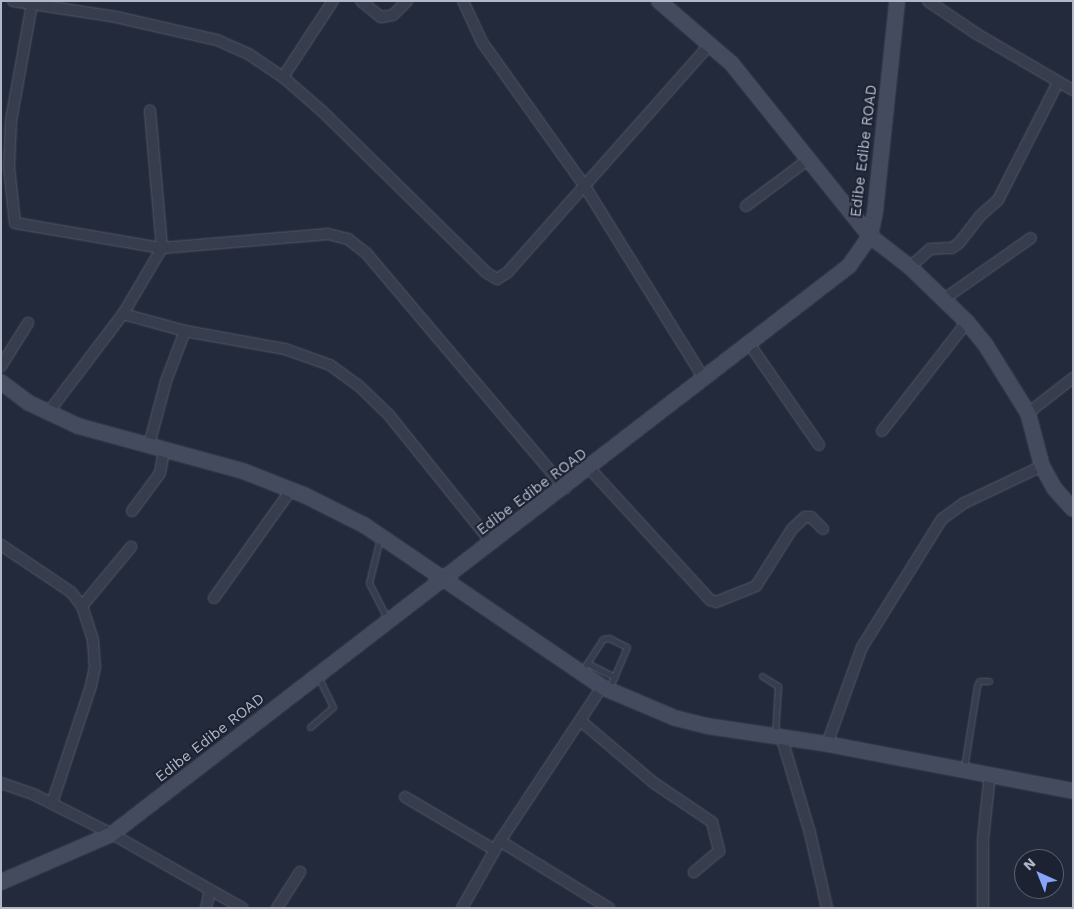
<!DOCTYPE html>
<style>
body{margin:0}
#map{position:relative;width:1074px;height:909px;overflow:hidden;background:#232a3c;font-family:"Work Sans",sans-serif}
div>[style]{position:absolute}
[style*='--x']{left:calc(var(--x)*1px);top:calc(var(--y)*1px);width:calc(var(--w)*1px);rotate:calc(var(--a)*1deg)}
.roads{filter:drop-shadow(0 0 1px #525867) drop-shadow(0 0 1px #525867)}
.lane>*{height:5px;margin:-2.5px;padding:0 2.5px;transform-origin:2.5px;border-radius:2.5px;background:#373d4c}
.street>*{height:10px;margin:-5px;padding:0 5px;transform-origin:5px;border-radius:5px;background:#373d4c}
.secondary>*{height:14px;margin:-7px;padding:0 7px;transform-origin:7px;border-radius:7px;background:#454b5f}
span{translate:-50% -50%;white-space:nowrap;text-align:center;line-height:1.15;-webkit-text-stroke:4px #1c2231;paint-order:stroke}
.street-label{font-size:15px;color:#b2b8c8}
.frame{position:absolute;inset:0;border:2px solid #b2b8c8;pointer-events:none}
.north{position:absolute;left:1014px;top:849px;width:50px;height:50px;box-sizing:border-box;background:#1c2231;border:1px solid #585e6d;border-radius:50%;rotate:316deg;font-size:14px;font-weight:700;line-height:20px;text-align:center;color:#b2b8c8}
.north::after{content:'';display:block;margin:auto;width:18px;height:22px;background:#87a4f8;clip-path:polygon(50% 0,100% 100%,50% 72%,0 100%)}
</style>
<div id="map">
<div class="roads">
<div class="lane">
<div style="--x:380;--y:538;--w:46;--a:103.7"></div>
<div style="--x:369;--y:583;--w:42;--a:62.8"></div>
<div style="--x:587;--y:663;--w:31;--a:27"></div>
<div style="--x:582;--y:671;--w:38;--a:-57"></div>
<div style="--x:603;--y:639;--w:6;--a:-9"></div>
<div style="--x:609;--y:638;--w:20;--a:27"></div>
<div style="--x:627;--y:647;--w:46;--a:113.2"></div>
<div style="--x:762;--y:676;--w:19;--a:32"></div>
<div style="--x:778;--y:686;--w:49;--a:93.5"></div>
<div style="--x:310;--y:727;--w:30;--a:-41"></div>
<div style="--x:333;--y:707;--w:34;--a:-116"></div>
<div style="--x:964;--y:768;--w:83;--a:-81"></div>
<div style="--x:977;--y:686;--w:5;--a:-68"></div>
<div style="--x:979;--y:681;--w:10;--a:0"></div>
</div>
<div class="street">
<div style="--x:13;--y:1;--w:104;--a:8.8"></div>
<div style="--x:116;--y:17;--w:104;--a:12.8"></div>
<div style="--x:217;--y:40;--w:36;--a:24"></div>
<div style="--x:250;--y:55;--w:40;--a:34"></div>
<div style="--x:283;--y:77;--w:52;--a:41.1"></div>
<div style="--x:322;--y:111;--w:231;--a:44.5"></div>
<div style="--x:487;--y:273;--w:12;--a:31"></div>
<div style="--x:497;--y:279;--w:12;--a:-31"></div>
<div style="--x:507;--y:273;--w:306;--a:-48.4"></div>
<div style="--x:361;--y:1;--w:26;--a:39"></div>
<div style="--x:381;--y:17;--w:12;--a:-9"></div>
<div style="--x:393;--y:15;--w:20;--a:-45"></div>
<div style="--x:463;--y:1;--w:45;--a:65.1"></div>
<div style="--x:482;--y:42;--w:176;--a:54.5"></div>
<div style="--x:584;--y:185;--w:226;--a:58.2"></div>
<div style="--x:928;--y:1;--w:59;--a:34"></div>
<div style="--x:977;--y:34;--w:111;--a:30.3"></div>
<div style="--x:32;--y:4;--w:119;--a:100.2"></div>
<div style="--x:11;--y:121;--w:46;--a:92.5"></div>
<div style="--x:9;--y:167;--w:56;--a:83.9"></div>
<div style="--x:15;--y:223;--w:149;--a:9.7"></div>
<div style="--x:162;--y:248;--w:167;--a:-4.8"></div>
<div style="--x:328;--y:234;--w:21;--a:14"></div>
<div style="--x:348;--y:239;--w:24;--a:38"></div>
<div style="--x:367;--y:254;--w:307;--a:49.8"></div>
<div style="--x:283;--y:77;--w:91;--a:-56.7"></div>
<div style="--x:746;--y:206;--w:79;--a:-36.7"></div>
<div style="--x:910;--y:267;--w:27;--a:-42"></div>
<div style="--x:930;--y:249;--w:22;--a:-3"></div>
<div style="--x:952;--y:248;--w:9;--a:-36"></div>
<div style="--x:959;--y:243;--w:34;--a:-52"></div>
<div style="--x:980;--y:216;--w:24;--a:-42"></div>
<div style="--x:998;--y:200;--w:132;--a:-63"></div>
<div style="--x:944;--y:299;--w:106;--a:-35"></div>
<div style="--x:123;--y:314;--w:64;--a:15.3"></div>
<div style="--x:185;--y:331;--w:102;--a:10.2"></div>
<div style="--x:285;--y:349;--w:48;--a:19.6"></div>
<div style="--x:330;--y:365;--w:34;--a:36"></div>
<div style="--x:358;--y:385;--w:43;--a:44.1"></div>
<div style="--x:389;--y:415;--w:163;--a:51.2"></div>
<div style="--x:748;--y:342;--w:125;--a:55.4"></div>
<div style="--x:1;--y:366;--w:51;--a:-57.9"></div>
<div style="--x:1028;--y:413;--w:57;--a:-37.9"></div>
<div style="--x:47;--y:414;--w:126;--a:-52.8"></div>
<div style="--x:123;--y:314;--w:77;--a:-59.4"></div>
<div style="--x:162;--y:248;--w:138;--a:-95"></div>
<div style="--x:882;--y:431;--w:138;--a:-52.1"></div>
<div style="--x:149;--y:445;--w:66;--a:-75.1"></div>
<div style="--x:166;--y:381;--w:53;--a:-69.2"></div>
<div style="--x:590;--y:469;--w:178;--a:47.5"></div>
<div style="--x:710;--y:600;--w:6;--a:18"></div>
<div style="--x:716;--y:602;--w:43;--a:-21.8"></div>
<div style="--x:756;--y:586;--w:67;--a:-57.7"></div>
<div style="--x:792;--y:529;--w:18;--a:-43"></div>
<div style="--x:805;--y:517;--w:6;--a:0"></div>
<div style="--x:811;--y:517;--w:17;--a:45"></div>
<div style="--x:132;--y:511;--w:47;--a:-53.6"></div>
<div style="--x:160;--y:473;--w:23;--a:-80"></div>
<div style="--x:1;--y:545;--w:84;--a:33.9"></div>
<div style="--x:71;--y:592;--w:18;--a:52"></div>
<div style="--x:82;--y:606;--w:36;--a:72"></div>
<div style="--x:93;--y:640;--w:27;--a:86"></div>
<div style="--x:95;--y:667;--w:19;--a:102"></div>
<div style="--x:91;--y:686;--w:123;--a:108.4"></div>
<div style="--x:214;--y:598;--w:133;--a:-54.5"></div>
<div style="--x:82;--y:606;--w:77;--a:-50.3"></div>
<div style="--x:582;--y:722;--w:94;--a:40.3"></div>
<div style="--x:654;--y:783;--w:70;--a:33.9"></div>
<div style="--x:712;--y:822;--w:30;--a:76"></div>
<div style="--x:719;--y:851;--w:33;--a:140"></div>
<div style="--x:782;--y:739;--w:98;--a:73.4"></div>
<div style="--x:810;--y:833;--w:77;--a:77.2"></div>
<div style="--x:827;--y:744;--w:103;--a:-70.2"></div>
<div style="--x:862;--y:647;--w:151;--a:-58"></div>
<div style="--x:942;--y:519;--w:27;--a:-36"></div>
<div style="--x:964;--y:503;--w:86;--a:-25.4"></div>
<div style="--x:1;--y:783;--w:36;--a:19"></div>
<div style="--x:35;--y:795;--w:86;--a:26.9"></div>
<div style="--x:112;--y:834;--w:150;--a:29.6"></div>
<div style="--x:405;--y:797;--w:104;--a:30.5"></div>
<div style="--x:500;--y:841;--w:128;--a:31.6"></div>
<div style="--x:206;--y:908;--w:18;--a:-77"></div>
<div style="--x:277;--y:908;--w:43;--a:-57.4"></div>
<div style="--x:462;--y:908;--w:77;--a:-60.4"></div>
<div style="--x:500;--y:841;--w:185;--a:-56.5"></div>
<div style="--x:983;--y:908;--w:69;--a:-90"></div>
<div style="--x:983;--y:839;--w:66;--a:-83.9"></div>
</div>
<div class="secondary">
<div style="--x:659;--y:1;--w:96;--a:40.8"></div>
<div style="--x:732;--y:64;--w:221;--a:51.3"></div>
<div style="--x:870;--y:236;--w:51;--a:37.8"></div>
<div style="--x:910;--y:267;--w:79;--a:44"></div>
<div style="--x:967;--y:322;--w:28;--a:51"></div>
<div style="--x:985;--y:344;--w:81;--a:58.1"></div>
<div style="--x:1028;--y:413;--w:55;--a:75.2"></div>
<div style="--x:1042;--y:466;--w:25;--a:61"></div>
<div style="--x:1054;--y:488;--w:28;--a:48"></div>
<div style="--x:1;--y:382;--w:35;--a:37"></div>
<div style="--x:29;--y:403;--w:54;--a:25.1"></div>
<div style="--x:78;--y:426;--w:171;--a:15.3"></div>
<div style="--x:243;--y:471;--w:66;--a:21.5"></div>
<div style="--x:304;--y:495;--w:67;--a:26.6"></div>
<div style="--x:364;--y:525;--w:288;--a:34.2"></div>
<div style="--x:602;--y:687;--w:79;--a:23"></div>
<div style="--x:675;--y:718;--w:33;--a:14"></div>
<div style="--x:707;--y:726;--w:121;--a:8.5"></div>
<div style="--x:827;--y:744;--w:250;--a:10.8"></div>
<div style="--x:1;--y:882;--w:121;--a:-23.4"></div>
<div style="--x:112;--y:834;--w:930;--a:-37.62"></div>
<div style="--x:849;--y:266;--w:37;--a:-55"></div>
<div style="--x:870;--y:236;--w:25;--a:-78"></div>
<div style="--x:875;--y:212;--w:212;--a:-84"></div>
</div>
</div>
<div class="street-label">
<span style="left:864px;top:151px;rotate:-83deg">Edibe Edibe ROAD</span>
<span style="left:532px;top:492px;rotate:-37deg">Edibe Edibe ROAD</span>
<span style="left:210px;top:738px;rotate:-38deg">Edibe Edibe ROAD</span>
</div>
<div class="frame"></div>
<div class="north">N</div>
</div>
